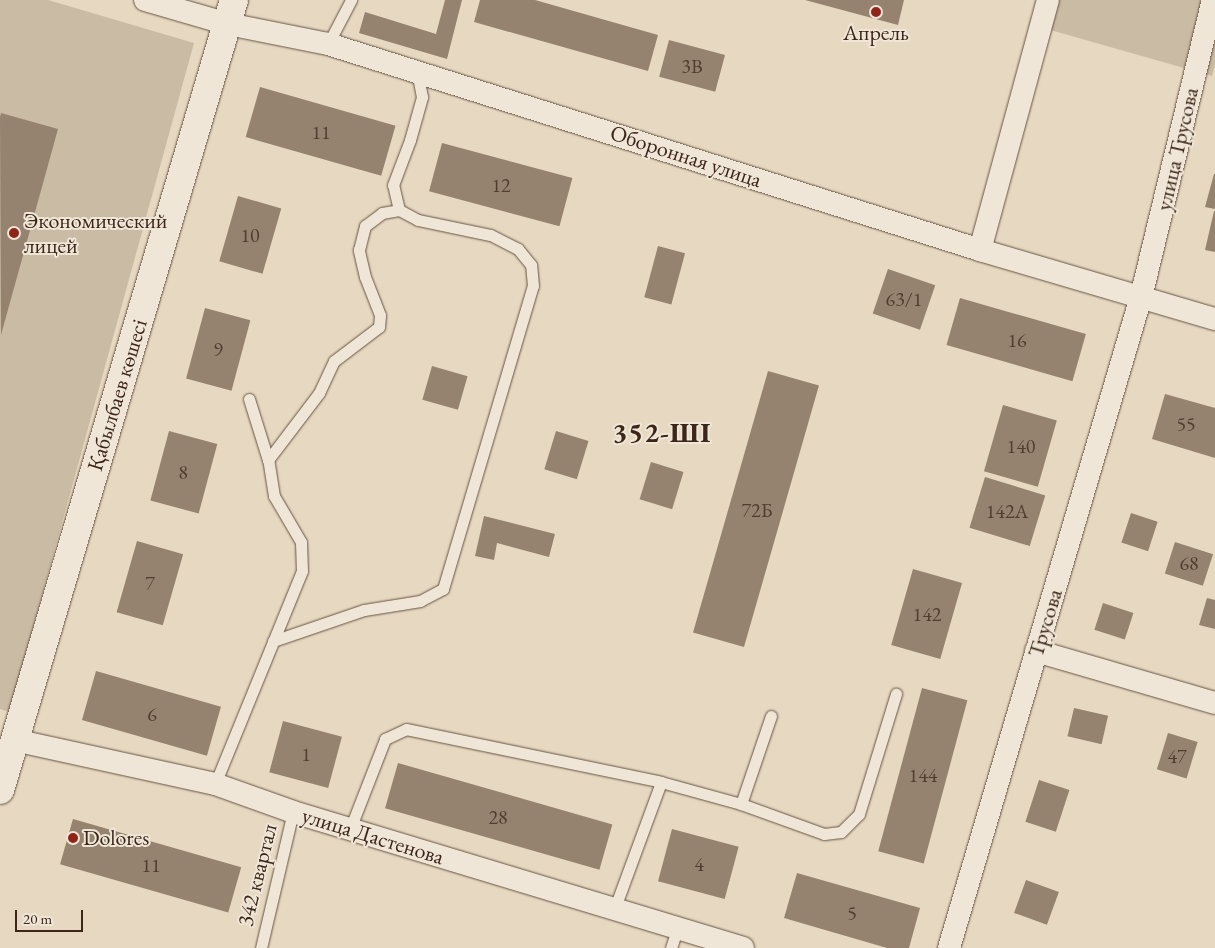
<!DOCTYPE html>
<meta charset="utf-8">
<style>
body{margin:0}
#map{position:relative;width:1215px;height:948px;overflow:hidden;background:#e7d9c1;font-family:"EB Garamond",serif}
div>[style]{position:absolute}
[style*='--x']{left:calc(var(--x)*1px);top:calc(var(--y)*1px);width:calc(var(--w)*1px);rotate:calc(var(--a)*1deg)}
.green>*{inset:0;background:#cabba4}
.building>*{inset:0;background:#958370;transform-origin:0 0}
.roads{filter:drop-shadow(0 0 1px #675343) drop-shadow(0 0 1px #675343)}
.lane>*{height:11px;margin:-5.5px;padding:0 5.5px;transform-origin:5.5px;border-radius:5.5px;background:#efe6d7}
.street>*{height:22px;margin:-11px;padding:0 11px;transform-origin:11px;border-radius:11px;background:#efe6d7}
.secondary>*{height:28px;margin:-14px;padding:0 14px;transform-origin:14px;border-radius:14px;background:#efe6d7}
.dots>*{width:14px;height:14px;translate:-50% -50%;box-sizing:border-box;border:2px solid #efe6d7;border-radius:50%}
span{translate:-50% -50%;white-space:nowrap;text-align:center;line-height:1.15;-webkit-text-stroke:4px #efe6d7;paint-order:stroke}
.number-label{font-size:20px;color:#523d2f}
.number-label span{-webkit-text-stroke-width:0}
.poi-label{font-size:22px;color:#3c2619}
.left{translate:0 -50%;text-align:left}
.street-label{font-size:22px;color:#3c2619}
.district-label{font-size:28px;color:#3c2619;font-weight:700;letter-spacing:1px}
.scale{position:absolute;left:15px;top:910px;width:68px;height:22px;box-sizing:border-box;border:2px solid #3c2619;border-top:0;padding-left:6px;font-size:15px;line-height:18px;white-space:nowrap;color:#3c2619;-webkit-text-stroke:4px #efe6d7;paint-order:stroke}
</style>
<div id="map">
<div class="green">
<div style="clip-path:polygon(0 0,48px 0,194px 43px,10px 712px,0 709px)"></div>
<div style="clip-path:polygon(1055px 0,1215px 0,1215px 65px,1212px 76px,1047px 29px)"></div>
</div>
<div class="building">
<div style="clip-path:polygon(445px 0,462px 0,447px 59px,359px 33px,365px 12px,436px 34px)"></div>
<div style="clip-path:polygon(480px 0,535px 0,658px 35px,648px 71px,474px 22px)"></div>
<div style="clip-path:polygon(805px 0,904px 0,898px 25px)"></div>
<div style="left:669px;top:40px;width:58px;height:38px;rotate:15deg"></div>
<div style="left:260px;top:87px;width:141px;height:52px;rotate:16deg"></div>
<div style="clip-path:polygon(1px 113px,58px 129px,1px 335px,0 117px)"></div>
<div style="left:442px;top:143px;width:135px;height:50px;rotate:15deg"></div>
<div style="clip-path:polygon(1214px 174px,1215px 174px,1215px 209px,1205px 207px)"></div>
<div style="left:238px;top:196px;width:45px;height:68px;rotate:16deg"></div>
<div style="clip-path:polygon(1214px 211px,1215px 211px,1215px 252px,1205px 250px)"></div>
<div style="left:658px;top:246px;width:28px;height:53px;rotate:15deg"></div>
<div style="left:888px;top:269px;width:50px;height:47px;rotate:19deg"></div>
<div style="left:960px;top:298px;width:131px;height:49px;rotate:16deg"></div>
<div style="left:205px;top:308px;width:47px;height:73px;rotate:15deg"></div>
<div style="left:432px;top:366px;width:37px;height:35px;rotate:16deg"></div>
<div style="left:768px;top:371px;width:53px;height:272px;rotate:16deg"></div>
<div style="clip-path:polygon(1165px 394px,1215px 408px,1215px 458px,1152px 439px)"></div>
<div style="left:1003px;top:405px;width:56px;height:69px;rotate:16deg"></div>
<div style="left:169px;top:431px;width:50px;height:72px;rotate:15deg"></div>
<div style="left:556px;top:431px;width:34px;height:40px;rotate:17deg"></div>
<div style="left:651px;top:462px;width:34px;height:39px;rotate:17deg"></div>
<div style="left:985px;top:477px;width:63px;height:53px;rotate:17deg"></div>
<div style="left:1131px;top:513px;width:28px;height:31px;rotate:18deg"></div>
<div style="clip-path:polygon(484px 516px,555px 534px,549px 557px,497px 543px,494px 560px,475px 556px)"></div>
<div style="left:137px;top:541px;width:48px;height:74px;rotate:16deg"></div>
<div style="left:1175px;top:542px;width:40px;height:33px;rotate:18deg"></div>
<div style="left:913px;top:569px;width:51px;height:79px;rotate:16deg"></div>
<div style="clip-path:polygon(1207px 598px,1215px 600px,1215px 629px,1199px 625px)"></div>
<div style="left:1103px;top:603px;width:32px;height:28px;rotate:18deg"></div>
<div style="left:96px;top:671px;width:130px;height:51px;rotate:16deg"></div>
<div style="left:922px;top:688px;width:47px;height:169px;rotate:15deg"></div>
<div style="left:1074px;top:708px;width:35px;height:29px;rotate:13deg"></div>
<div style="left:283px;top:721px;width:61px;height:53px;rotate:15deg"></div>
<div style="left:1168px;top:733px;width:31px;height:38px;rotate:17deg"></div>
<div style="left:398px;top:763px;width:223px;height:47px;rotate:16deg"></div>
<div style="left:1039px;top:780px;width:32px;height:44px;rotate:18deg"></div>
<div style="left:73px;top:819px;width:175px;height:47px;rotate:16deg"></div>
<div style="left:672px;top:829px;width:69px;height:54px;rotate:15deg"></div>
<div style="clip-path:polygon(797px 873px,920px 908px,909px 948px,887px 948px,784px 918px)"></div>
<div style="left:1026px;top:880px;width:35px;height:35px;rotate:20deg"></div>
</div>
<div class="roads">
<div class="lane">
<div style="--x:328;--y:44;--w:50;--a:-62.4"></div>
<div style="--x:268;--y:460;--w:84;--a:-52.7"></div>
<div style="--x:319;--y:393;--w:35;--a:-65"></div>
<div style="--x:334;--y:361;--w:56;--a:-37.1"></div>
<div style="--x:379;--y:327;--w:12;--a:-85"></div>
<div style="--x:380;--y:315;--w:41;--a:-111.5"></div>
<div style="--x:365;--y:277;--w:28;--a:-103"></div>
<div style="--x:359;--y:250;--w:25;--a:-76"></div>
<div style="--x:365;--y:226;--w:21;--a:-37"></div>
<div style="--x:382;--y:213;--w:17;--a:-10"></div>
<div style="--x:273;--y:641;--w:96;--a:-18.8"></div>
<div style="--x:364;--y:610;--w:57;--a:-9.1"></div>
<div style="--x:420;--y:601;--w:26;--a:-28"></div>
<div style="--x:443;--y:589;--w:316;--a:-73.5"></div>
<div style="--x:533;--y:286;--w:21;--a:-95"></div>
<div style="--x:531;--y:265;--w:21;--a:-129"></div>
<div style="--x:518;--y:249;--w:31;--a:-153"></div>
<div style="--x:490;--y:235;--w:74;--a:-168.2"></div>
<div style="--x:418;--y:220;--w:21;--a:-152"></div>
<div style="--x:399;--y:210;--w:26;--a:-103"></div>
<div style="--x:393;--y:185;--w:48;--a:-69.3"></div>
<div style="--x:410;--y:140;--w:45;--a:-74.4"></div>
<div style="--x:422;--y:97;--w:26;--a:-101"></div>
<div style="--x:215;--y:784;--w:230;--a:-67.8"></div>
<div style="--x:302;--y:571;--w:29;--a:-92"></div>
<div style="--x:301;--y:542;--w:53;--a:-120.4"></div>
<div style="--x:274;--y:496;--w:36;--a:-99"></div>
<div style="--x:268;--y:460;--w:64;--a:-107.3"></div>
<div style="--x:741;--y:804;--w:93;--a:-71.2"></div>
<div style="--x:350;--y:829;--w:97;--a:-68.7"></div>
<div style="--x:385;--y:739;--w:23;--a:-25"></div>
<div style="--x:406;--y:729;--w:260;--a:11.7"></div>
<div style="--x:661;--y:782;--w:83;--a:15.4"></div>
<div style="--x:741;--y:804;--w:88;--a:19.9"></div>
<div style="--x:824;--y:834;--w:17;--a:-7"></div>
<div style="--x:841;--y:832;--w:25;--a:-45"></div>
<div style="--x:859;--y:814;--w:126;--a:-72.9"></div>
<div style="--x:614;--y:910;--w:136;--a:-69.8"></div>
<div style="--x:261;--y:948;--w:140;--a:-76.8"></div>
<div style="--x:671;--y:948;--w:20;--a:-72"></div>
</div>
<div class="street">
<div style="--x:145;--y:0;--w:86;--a:16.1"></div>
<div style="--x:228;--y:24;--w:102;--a:11.3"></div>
<div style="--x:328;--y:44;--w:684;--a:17.53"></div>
<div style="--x:980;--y:250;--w:245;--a:16.4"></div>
<div style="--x:980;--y:250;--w:259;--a:-74.8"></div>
<div style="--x:1036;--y:651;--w:186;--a:16.2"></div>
<div style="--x:14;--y:740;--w:206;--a:12.3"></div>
<div style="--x:215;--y:784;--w:83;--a:19.7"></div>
<div style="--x:293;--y:812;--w:470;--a:16.8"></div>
<div style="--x:949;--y:948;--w:679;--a:-73.57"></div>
<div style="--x:1141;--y:297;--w:306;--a:-76.4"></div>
</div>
<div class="secondary">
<div style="--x:0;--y:790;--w:824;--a:-73.5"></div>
</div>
</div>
<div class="dots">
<div style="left:876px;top:12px;background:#8f2418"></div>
<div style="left:14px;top:233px;background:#8f2418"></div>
<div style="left:73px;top:838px;background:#8f2418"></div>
</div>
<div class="number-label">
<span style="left:692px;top:66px">3В</span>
<span style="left:321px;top:132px">11</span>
<span style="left:501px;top:185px">12</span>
<span style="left:250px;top:235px">10</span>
<span style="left:904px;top:299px">63/1</span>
<span style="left:1017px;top:340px">16</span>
<span style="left:218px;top:349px">9</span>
<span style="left:1186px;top:424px">55</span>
<span style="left:1021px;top:446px">140</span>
<span style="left:183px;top:472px">8</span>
<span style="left:757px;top:510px">72Б</span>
<span style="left:1007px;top:511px">142А</span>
<span style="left:1189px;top:563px">68</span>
<span style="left:150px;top:583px">7</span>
<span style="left:927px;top:614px">142</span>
<span style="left:152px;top:714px">6</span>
<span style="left:306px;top:754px">1</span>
<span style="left:1177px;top:756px">47</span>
<span style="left:923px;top:775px">144</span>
<span style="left:498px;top:817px">28</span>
<span style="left:699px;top:864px">4</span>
<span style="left:151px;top:865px">11</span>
<span style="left:852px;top:913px">5</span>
</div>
<div class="poi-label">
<span style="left:876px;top:33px">Апрель</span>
<span class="left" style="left:24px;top:233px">Экономический<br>лицей</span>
<span class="left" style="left:83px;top:838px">Dolores</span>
</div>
<div class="street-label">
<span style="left:1177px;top:149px;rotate:-77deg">улица Трусова</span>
<span style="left:686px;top:156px;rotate:18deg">Оборонная улица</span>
<span style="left:117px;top:395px;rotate:-73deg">Қабылбаев көшесі</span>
<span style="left:1045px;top:623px;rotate:-73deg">Трусова</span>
<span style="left:373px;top:836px;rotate:17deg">улица Дастенова</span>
<span style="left:257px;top:875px;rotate:-76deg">342 квартал</span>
</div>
<div class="district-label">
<span style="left:662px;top:432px">352-ШІ</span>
</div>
<div class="scale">20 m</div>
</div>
